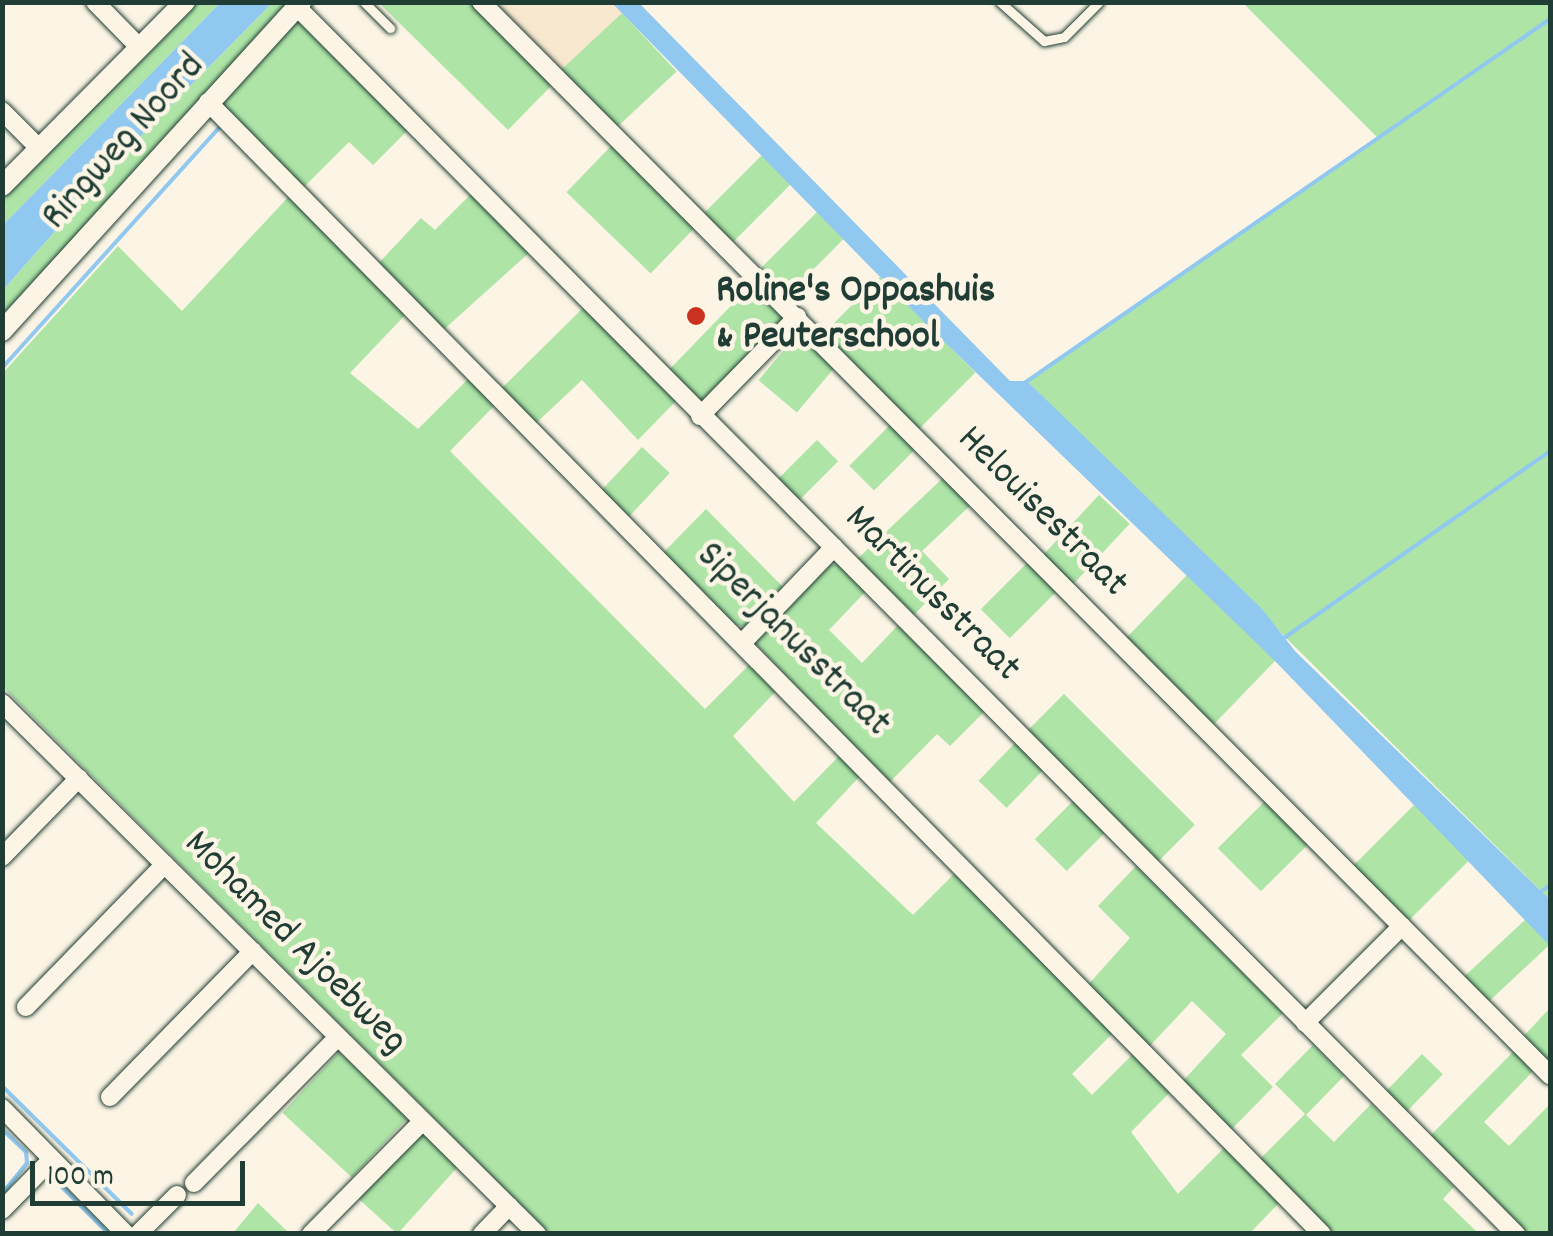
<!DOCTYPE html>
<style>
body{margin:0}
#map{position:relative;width:1553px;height:1236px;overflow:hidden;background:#fcf5e5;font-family:Dekko,sans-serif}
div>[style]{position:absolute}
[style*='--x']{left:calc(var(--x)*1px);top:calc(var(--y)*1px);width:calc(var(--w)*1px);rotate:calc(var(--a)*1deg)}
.built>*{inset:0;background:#f8e8d0}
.green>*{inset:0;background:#aee5a7;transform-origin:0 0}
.water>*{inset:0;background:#90c8ef}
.stream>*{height:4px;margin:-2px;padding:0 2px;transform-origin:2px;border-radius:2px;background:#90c8ef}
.roads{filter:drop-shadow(0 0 2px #1f3d34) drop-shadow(0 0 2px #1f3d34)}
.service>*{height:9px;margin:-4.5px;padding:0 4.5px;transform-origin:4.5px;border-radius:4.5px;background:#fcf5e5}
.minor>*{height:18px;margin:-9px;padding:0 9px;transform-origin:9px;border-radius:9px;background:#fcf5e5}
.tertiary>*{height:20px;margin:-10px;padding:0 10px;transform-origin:10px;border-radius:10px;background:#fcf5e5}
.dots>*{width:28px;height:28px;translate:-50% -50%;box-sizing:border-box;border:5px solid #fcf5e5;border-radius:50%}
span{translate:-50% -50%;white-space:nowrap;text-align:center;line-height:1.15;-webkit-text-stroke:9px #fcf5e5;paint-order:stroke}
.street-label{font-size:40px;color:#1f3d34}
.poi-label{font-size:40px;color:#1f3d34;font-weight:700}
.left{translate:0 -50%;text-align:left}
.frame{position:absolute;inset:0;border:5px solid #1f3d34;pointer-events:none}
.scale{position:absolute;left:30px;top:1161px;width:215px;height:45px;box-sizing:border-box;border:5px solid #1f3d34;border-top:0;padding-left:12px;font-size:30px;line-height:35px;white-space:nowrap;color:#1f3d34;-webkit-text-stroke:8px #fcf5e5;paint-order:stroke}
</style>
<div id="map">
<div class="built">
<div style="clip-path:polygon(490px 3px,611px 3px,622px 13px,562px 75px)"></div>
</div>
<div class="green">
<div style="clip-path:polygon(194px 3px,220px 3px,3px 225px,3px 192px)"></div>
<div style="clip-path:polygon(272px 3px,292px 3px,3px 318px,3px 290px,126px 151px)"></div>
<div style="clip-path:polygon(379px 3px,474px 3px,554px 83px,508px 130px)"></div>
<div style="clip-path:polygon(1243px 3px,1550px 3px,1550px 921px,1541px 891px,1027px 381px,1378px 138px)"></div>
<div style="left:622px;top:13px;width:80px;height:86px;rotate:47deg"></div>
<div style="clip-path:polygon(299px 20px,410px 128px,373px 165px,349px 142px,301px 190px,222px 109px,220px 99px)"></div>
<div style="left:613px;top:144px;width:117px;height:67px;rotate:44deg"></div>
<div style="left:762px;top:155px;width:41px;height:84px;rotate:45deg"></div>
<div style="clip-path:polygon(292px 193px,407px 313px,350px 373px,418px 429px,471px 376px,497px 403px,450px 451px,705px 709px,752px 662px,779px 688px,733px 736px,794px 802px,840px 755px,861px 775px,816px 823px,913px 915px,958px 870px,1117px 1029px,1072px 1074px,1092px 1095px,1138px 1049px,1176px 1086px,1131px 1132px,1178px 1194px,1227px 1145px,1282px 1200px,1249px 1234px,549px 1233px,3px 687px,2px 374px,118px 246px,182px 311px)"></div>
<div style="clip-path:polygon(471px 194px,530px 252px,441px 332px,376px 266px,421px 218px,435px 230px)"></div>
<div style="left:818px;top:211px;width:38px;height:83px;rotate:45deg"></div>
<div style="left:880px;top:277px;width:135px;height:81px;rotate:45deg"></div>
<div style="clip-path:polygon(753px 283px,784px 317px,781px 325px,712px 398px,697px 404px,666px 373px)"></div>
<div style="clip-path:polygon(586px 305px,678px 399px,638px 440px,582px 380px,534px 425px,500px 390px)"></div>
<div style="left:799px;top:332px;width:50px;height:63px;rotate:40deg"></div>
<div style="left:896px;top:419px;width:35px;height:66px;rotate:45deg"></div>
<div style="left:817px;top:440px;width:30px;height:59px;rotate:45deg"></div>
<div style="left:642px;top:447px;width:38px;height:62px;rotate:43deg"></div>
<div style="clip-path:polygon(946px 475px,974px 502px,922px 551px,949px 579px,909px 620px,852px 564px)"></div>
<div style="left:1099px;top:495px;width:42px;height:83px;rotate:43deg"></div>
<div style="clip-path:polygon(706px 509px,787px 591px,747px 627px,734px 625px,663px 553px)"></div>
<div style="left:1031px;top:559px;width:41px;height:71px;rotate:45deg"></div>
<div style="clip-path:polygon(838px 564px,868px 589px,829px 630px,862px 663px,901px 622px,989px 707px,950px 746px,937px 734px,889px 783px,757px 645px,756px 637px,824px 566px)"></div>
<div style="left:1187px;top:575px;width:123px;height:91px;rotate:44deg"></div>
<div style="left:1064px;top:694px;width:185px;height:54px;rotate:45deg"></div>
<div style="left:1016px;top:742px;width:39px;height:54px;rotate:44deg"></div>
<div style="left:1268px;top:798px;width:61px;height:71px;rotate:45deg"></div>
<div style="left:1073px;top:801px;width:45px;height:54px;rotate:45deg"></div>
<div style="left:1416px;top:803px;width:78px;height:91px;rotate:45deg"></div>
<div style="clip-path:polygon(1136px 866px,1283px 1013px,1241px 1055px,1273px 1087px,1230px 1131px,1182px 1082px,1226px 1034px,1192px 1001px,1147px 1049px,1086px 987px,1130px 938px,1098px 906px)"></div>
<div style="left:1526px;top:919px;width:35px;height:87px;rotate:47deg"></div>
<div style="clip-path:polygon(1550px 1008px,1550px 1068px,1521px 1039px)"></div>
<div style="clip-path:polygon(1313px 1045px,1344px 1076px,1306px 1115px,1334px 1142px,1371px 1104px,1454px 1187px,1443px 1199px,1478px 1233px,1330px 1233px,1258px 1161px,1305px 1114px,1275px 1084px)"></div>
<div style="clip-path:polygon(1517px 1048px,1537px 1067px,1484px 1122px,1509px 1146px,1550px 1104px,1550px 1233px,1514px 1233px,1423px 1143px)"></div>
<div style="left:339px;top:1052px;width:95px;height:83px;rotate:43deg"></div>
<div style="left:1422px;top:1054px;width:29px;height:62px;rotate:44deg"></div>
<div style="left:421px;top:1130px;width:52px;height:93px;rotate:42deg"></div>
<div style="clip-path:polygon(258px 1203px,289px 1233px,233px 1233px)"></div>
</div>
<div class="water">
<div style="clip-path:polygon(220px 3px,272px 3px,126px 151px,3px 290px,3px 225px)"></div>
<div style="clip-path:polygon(612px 3px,639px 3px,1010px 381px,1027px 381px,1262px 609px,1295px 651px,1550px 900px,1550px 946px,1275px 661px,930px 328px)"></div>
</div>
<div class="stream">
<div style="--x:1547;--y:2;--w:5;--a:53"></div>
<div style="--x:2;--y:368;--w:324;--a:-47.9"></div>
<div style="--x:1023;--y:384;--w:641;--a:-34.71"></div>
<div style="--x:1284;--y:638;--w:325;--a:-35.1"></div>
<div style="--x:1538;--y:894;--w:15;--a:-37"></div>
<div style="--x:2;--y:1086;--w:182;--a:44.6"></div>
<div style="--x:2;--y:1129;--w:33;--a:44"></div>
<div style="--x:26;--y:1152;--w:11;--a:85"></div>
<div style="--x:27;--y:1163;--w:40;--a:129"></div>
<div style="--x:61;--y:1186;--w:68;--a:45"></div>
</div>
<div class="roads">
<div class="service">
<div style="--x:364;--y:2;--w:37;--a:45"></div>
<div style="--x:1000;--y:2;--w:59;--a:41.6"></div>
<div style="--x:1044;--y:41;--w:20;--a:-11"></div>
<div style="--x:1064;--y:37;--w:49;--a:-45"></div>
</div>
<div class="minor">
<div style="--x:95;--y:2;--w:64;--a:45.6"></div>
<div style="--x:481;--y:2;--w:1515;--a:45.11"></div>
<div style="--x:297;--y:7;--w:1730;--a:45.19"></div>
<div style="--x:208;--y:102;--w:1588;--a:45.46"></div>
<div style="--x:2;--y:111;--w:52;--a:45"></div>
<div style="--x:700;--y:416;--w:139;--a:-45.6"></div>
<div style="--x:744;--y:641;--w:130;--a:-46.2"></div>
<div style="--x:2;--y:703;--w:754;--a:44.79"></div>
<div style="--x:2;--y:857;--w:110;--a:-45.7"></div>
<div style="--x:26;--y:1007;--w:199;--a:-45.8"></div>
<div style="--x:1305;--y:1023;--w:137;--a:-45"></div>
<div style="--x:110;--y:1097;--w:204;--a:-45.6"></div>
<div style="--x:2;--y:1108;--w:177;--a:45.5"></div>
<div style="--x:194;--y:1183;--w:205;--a:-45.4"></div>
<div style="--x:2;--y:1210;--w:70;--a:-45.6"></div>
<div style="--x:138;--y:1234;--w:55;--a:-45"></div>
<div style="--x:311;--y:1234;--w:158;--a:-45.3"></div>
<div style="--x:482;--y:1234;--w:39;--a:-46"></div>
</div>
<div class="tertiary">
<div style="--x:2;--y:186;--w:260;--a:-45.2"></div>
<div style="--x:2;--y:331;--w:445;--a:-47.7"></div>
</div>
</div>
<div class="dots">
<div style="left:696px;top:316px;background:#c8321e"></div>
</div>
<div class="street-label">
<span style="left:125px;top:143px;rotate:-48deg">Ringweg Noord</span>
<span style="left:1041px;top:513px;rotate:45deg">Helouisestraat</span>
<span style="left:931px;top:595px;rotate:45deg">Martinusstraat</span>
<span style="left:792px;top:641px;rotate:45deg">Siperjanusstraat</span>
<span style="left:294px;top:944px;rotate:45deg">Mohamed Ajoebweg</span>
</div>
<div class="poi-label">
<span class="left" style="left:716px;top:316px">Roline's Oppashuis<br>&amp; Peuterschool</span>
</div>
<div class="frame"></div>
<div class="scale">100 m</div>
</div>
